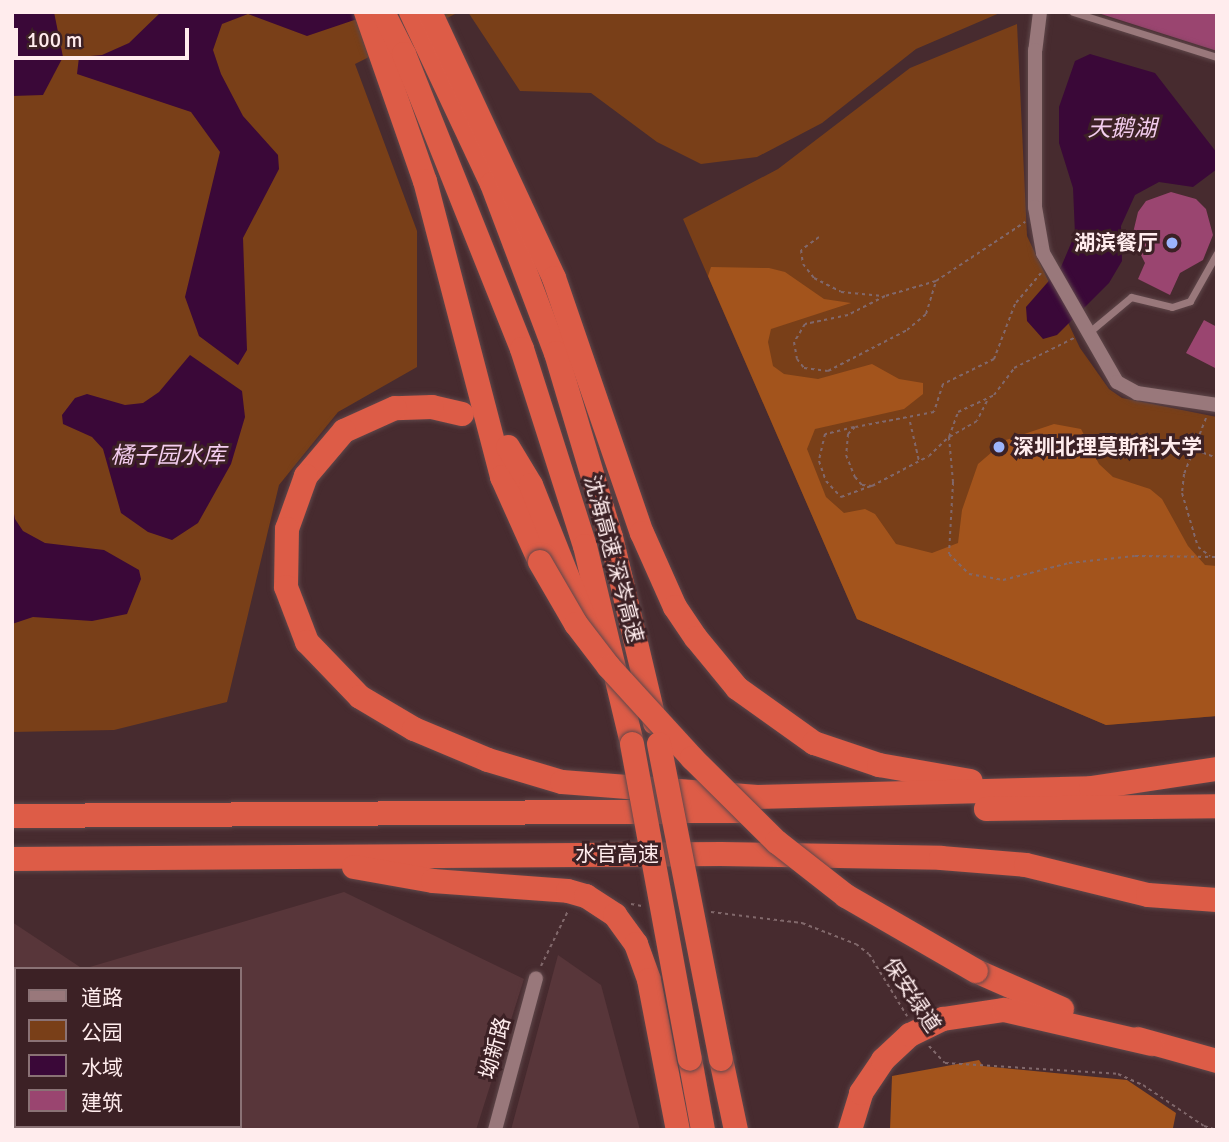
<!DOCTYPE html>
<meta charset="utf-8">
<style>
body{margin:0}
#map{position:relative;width:1229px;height:1142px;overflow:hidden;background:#472b2f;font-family:Signika,"Noto Sans SC",sans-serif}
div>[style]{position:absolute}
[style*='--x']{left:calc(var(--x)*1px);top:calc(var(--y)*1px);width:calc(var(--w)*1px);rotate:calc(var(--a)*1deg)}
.built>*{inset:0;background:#58363a}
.green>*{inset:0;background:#793f18}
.forest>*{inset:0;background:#a3541c}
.water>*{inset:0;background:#3a0838}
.building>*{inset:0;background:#9a4570}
.path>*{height:2px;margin-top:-1px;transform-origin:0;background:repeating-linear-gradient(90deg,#81686b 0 3.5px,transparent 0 7px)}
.roads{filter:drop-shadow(0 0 2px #5f474a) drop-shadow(0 0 2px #5f474a)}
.service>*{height:7px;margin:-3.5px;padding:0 3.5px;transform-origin:3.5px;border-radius:3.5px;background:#99787b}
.minor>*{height:14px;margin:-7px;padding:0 7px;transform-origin:7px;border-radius:7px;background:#99787b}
.motorway>*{height:24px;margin:-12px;padding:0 12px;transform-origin:12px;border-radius:12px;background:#dd5c47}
.bridges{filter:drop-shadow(0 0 2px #5f474a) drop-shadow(0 0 2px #5f474a)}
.motorway-bridge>*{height:24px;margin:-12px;padding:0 12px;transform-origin:12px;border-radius:12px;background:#dd5c47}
.dots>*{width:19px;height:19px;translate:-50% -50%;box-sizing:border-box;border:4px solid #3c2125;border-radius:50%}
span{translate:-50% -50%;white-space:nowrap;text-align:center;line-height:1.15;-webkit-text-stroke:6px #3c2125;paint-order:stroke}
.poi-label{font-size:21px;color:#ffeced;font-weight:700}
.right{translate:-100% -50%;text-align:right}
.left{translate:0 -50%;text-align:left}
.street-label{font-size:21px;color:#ffeced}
.water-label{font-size:23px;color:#f4cdef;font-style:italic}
.frame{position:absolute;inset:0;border:14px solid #ffeced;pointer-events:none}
.legend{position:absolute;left:14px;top:967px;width:228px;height:161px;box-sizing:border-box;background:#3c2125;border:2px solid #8a7275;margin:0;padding:9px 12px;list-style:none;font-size:21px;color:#ffeced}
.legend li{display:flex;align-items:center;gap:14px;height:35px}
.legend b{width:35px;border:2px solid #8a7275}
.scale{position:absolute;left:14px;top:28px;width:175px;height:32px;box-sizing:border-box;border:4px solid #ffeced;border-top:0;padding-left:9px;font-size:21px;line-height:24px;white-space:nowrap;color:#ffeced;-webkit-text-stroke:5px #3c2125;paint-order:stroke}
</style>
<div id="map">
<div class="built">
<div style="clip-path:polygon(344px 892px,524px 979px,476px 1130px,12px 1130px,12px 922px,83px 969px,16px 969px,16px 1126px,240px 1126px,240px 969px,83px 969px)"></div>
<div style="clip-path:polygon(558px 955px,601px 985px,640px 1130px,511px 1130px)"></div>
</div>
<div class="green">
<div style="clip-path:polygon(12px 12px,459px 12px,355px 64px,417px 231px,417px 367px,338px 412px,279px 485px,227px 702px,114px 730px,12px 732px)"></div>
<div style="clip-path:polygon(468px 12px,1002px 12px,916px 49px,822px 123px,757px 157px,701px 164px,657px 142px,591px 93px,520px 91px)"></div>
<div style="clip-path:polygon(1017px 24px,1027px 236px,1080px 348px,1109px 389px,1122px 398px,1217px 417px,1217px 716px,1106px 725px,857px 619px,683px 219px,778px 169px,910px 68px)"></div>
</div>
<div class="forest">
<div style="clip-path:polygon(711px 267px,769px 268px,785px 272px,824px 299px,851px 303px,771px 329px,768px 342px,773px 366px,784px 374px,818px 379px,872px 364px,899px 379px,923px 383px,923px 394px,904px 409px,815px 429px,807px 449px,826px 497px,844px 513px,865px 509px,875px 514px,896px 544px,932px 553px,958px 543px,962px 510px,978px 464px,1006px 440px,1054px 424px,1081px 429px,1099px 464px,1113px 477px,1150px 489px,1162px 499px,1188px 546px,1205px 565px,1217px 566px,1217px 716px,1106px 725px,857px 619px,708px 276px)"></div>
<div style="clip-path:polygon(979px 1060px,983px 1066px,1127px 1080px,1176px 1113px,1173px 1128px,1177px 1130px,890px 1130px,892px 1076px)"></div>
</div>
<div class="water">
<div style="clip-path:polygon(12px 12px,54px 12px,63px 57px,43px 95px,12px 96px)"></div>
<div style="clip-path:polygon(161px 12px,378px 12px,307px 36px,248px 14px,222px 24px,213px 50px,221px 74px,243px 116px,278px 155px,279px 169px,243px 238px,247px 350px,238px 365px,199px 336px,185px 297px,220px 152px,191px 112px,77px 74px,79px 57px,102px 55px,129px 43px)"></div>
<div style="clip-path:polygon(1090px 54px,1155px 73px,1217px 153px,1217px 169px,1193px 187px,1159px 182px,1135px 195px,1121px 226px,1122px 261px,1109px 283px,1057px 335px,1043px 339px,1027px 321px,1026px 307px,1061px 267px,1075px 234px,1073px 188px,1059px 143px,1059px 107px,1075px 61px)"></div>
<div style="clip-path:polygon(190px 355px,242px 391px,245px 417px,231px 464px,198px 523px,172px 540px,148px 532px,121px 513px,103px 449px,92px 437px,63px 424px,62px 415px,75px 398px,87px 394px,125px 405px,143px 403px,159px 392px)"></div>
<div style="clip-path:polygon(12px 504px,15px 519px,23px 531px,45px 543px,104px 550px,139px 570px,141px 579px,127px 614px,92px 621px,33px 617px,12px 624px)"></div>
</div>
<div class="building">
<div style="clip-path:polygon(1101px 12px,1217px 12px,1217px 51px,1101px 14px)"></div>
<div style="clip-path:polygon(1171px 192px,1196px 199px,1206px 209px,1213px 235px,1203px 260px,1180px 273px,1170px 295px,1138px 279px,1145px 263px,1132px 237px,1138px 212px,1146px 201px)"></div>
<div style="clip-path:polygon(1204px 320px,1217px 327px,1217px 369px,1186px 353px)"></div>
</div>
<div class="path">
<div style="--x:819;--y:237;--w:22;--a:144"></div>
<div style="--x:801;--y:250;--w:14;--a:82"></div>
<div style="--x:803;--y:264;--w:18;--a:52"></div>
<div style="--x:814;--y:278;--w:30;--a:27"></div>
<div style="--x:841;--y:292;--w:42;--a:5.4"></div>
<div style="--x:1041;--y:273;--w:40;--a:130"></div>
<div style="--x:1015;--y:304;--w:59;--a:110.9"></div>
<div style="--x:994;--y:359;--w:57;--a:153.9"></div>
<div style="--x:943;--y:384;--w:29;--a:108"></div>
<div style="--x:934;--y:412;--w:80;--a:169.2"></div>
<div style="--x:855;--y:427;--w:10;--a:135"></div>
<div style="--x:848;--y:434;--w:21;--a:95"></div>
<div style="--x:846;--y:455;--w:24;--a:68"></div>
<div style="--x:855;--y:477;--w:11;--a:49"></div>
<div style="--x:862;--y:485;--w:10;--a:6"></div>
<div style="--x:872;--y:486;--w:64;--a:-27.8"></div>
<div style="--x:929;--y:456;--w:28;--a:-44"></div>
<div style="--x:949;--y:437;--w:27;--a:-70"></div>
<div style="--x:958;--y:412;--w:40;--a:-25"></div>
<div style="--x:994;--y:395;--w:34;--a:-53"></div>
<div style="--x:1014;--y:368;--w:69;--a:-26.6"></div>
<div style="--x:936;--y:281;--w:53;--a:163.6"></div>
<div style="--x:885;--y:296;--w:42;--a:152.8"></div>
<div style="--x:848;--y:315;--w:44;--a:168.2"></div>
<div style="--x:805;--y:324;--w:21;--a:121"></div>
<div style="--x:794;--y:342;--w:17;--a:80"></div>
<div style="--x:797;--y:359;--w:11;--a:52"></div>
<div style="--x:804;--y:368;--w:24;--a:7"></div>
<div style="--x:828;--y:371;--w:89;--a:-27.4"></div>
<div style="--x:907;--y:330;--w:25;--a:-40"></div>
<div style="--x:926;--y:314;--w:34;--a:-73"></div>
<div style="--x:936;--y:281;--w:107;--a:-33.5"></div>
<div style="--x:987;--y:401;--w:22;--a:117"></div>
<div style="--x:977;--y:421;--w:32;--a:150"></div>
<div style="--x:949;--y:437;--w:45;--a:84.9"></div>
<div style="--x:953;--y:482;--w:72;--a:93.2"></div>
<div style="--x:949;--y:554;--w:28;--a:45"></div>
<div style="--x:969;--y:574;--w:35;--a:10"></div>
<div style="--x:1003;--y:580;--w:68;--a:-14.4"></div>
<div style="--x:1069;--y:563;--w:66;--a:-6.1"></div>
<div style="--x:1135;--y:556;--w:82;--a:0.7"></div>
<div style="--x:1206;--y:418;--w:60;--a:111.4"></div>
<div style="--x:1184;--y:474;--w:19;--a:96"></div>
<div style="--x:1182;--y:493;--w:56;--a:73.5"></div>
<div style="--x:1198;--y:547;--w:15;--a:37"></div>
<div style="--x:910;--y:422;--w:40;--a:77"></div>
<div style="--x:854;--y:427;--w:30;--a:166"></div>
<div style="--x:825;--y:434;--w:28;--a:103"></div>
<div style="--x:819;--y:461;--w:21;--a:71"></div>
<div style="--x:826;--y:481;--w:22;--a:47"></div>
<div style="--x:841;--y:497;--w:32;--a:-20"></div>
<div style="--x:1196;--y:450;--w:22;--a:21"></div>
<div style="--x:631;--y:904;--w:11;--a:10"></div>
<div style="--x:711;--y:912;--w:92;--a:6.9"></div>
<div style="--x:802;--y:923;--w:58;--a:21.3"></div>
<div style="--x:856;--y:944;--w:16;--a:38"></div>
<div style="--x:869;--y:954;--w:73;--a:58.5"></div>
<div style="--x:541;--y:966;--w:61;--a:-63.9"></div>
<div style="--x:929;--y:1046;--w:23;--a:47"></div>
<div style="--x:945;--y:1063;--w:173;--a:3.6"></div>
<div style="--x:1118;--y:1074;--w:27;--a:24"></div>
<div style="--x:1143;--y:1085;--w:73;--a:33.9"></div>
<div style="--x:1204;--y:1126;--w:14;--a:17"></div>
</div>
<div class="roads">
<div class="service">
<div style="--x:1073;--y:12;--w:151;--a:17.4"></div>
<div style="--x:1088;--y:333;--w:56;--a:-39.9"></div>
<div style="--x:1131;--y:297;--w:42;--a:13.7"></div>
<div style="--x:1172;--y:307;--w:19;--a:-18"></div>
<div style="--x:1190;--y:301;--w:55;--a:-60.6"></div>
</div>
<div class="minor">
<div style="--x:1040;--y:12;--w:38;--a:97"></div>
<div style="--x:1035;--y:50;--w:157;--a:90"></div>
<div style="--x:1035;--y:207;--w:47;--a:80.1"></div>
<div style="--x:1043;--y:253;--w:149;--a:60.2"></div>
<div style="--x:1117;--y:382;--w:23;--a:29"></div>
<div style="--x:1137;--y:393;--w:81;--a:8.5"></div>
<div style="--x:495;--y:1130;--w:157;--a:-74.9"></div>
</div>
<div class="motorway">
<div style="--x:366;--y:12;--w:179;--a:70.8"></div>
<div style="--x:425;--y:181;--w:306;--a:75.4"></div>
<div style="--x:502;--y:477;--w:93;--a:65.9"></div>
<div style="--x:383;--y:12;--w:47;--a:63.4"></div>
<div style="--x:404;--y:54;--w:318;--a:68.2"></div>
<div style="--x:522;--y:349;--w:207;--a:72.3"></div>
<div style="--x:585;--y:546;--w:204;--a:76.6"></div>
<div style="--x:411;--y:12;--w:190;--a:64.8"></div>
<div style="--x:492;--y:184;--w:181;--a:69.3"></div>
<div style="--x:556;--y:353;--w:192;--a:73.4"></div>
<div style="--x:611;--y:537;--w:191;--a:76.7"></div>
<div style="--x:430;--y:12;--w:293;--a:65"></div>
<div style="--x:554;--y:278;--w:270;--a:71"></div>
<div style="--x:642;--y:533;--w:81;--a:66"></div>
<div style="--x:675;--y:607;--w:37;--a:56"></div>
<div style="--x:696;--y:638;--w:65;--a:50.6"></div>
<div style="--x:737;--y:688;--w:95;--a:35.5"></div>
<div style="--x:814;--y:743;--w:69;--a:18.7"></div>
<div style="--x:879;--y:765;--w:93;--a:9.9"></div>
<div style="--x:462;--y:414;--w:31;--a:-167"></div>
<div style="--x:432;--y:407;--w:37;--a:178"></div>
<div style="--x:395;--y:408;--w:56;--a:155.7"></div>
<div style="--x:344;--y:431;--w:59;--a:130.2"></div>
<div style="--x:306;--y:476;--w:56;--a:109.7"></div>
<div style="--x:287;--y:529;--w:58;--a:91"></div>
<div style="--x:286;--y:587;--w:59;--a:69.1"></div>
<div style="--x:307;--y:642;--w:76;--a:46.1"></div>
<div style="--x:360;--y:697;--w:63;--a:30.7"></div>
<div style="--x:414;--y:729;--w:80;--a:22.7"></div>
<div style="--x:488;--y:760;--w:77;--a:16.6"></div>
<div style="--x:562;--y:782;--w:196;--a:4.4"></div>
<div style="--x:757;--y:797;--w:334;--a:-1.5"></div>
<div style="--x:1091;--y:788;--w:127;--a:-8.6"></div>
<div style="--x:508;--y:447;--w:44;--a:58.8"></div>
<div style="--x:531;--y:485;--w:165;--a:68.3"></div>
<div style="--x:986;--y:809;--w:231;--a:-0.7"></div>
<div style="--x:12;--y:816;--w:735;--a:-0.39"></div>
<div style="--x:12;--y:859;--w:709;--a:-0.4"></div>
<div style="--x:721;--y:854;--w:220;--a:1"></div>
<div style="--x:941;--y:858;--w:85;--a:4.7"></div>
<div style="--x:1026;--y:865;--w:126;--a:13.8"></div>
<div style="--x:1148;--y:895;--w:69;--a:4.1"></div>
<div style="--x:354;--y:867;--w:80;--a:10"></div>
<div style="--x:433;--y:881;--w:135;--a:4.2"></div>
<div style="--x:568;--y:891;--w:19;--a:16"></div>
<div style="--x:586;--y:896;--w:35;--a:33"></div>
<div style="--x:615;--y:915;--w:36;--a:54"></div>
<div style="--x:636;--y:944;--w:38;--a:70"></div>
<div style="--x:649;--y:980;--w:153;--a:79.1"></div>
<div style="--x:976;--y:971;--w:94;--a:23.8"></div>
<div style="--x:1138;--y:1039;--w:82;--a:15.6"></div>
<div style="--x:690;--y:1059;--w:72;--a:79.6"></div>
<div style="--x:721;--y:1059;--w:73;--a:78.1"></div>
<div style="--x:850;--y:1130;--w:39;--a:-73"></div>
<div style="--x:861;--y:1093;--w:40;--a:-56"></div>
<div style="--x:883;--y:1060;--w:37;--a:-43"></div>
<div style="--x:910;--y:1035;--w:37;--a:-26"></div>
<div style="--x:943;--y:1019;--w:62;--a:-8.4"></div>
<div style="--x:1004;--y:1010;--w:151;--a:13"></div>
</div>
</div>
<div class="bridges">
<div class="motorway-bridge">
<div style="--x:540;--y:562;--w:72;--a:59.9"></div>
<div style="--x:576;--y:624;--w:54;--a:52.5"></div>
<div style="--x:609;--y:667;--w:123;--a:47.6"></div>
<div style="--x:692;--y:758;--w:120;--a:44.7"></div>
<div style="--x:777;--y:842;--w:88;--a:38"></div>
<div style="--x:846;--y:896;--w:150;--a:30"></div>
<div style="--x:632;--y:744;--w:320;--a:79.6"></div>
<div style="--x:659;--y:744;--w:321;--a:78.9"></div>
</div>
</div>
<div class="dots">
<div style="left:1172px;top:243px;background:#9cb4fd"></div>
<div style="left:999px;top:447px;background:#9cb4fd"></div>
</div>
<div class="poi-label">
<span class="right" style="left:1158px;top:243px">湖滨餐厅</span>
<span class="left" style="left:1013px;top:447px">深圳北理莫斯科大学</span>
</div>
<div class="street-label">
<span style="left:614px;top:559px;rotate:75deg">沈海高速 深岑高速</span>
<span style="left:617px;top:854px">水官高速</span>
<span style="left:912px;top:995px;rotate:56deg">保安绿道</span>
<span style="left:495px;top:1048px;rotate:-75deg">坳新路</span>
</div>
<div class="water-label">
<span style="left:1122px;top:129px">天鹅湖</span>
<span style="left:168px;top:456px">橘子园水库</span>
</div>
<div class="frame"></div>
<ul class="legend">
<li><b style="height:9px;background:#99787b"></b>道路</li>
<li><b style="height:19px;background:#793f18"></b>公园</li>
<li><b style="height:19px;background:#3a0838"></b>水域</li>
<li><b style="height:19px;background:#9a4570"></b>建筑</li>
</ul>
<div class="scale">100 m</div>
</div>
